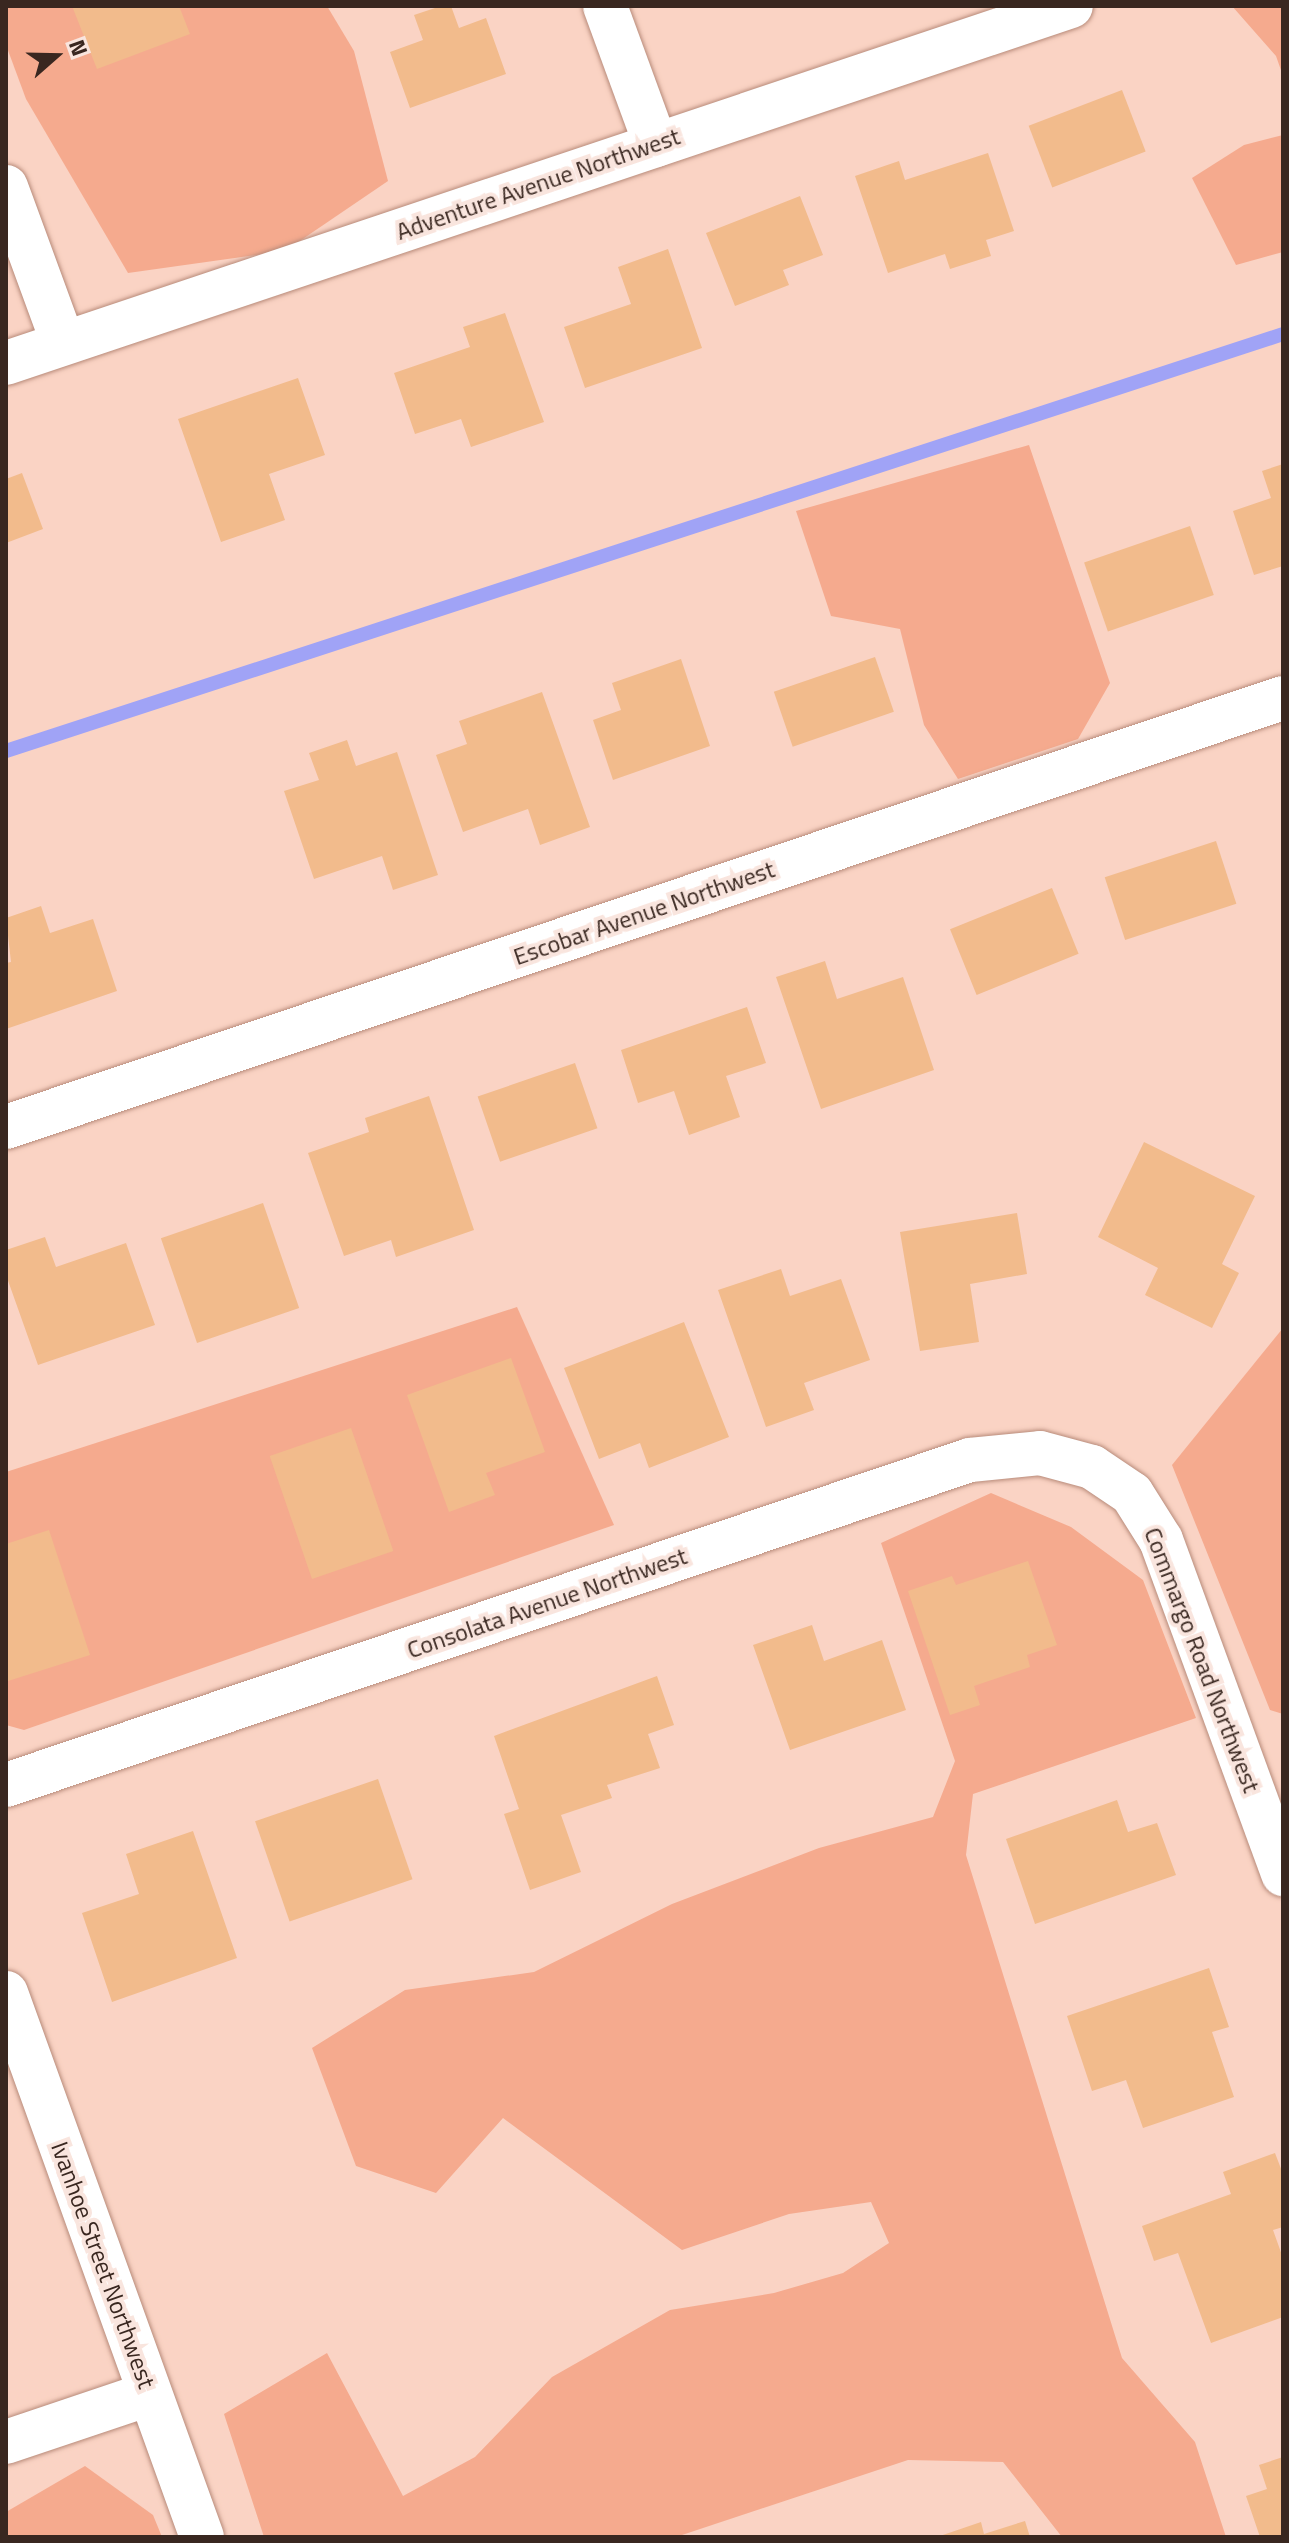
<!DOCTYPE html>
<style>
body{margin:0}
#map{position:relative;width:1289px;height:2543px;overflow:hidden;background:#fad3c4;font-family:"Titillium Web",sans-serif}
div>[style]{position:absolute}
[style*='--x']{left:calc(var(--x)*1px);top:calc(var(--y)*1px);width:calc(var(--w)*1px);rotate:calc(var(--a)*1deg)}
.green>*{inset:0;background:#f5aa8e}
.stream>*{height:14px;margin:-7px;padding:0 7px;transform-origin:7px;border-radius:7px;background:#a0a3f6}
.building>*{inset:0;background:#f2bb8c;transform-origin:0 0}
.roads{filter:drop-shadow(0 0 2px #b88b7a) drop-shadow(0 0 2px #b88b7a)}
.street>*{height:44px;margin:-22px;padding:0 22px;transform-origin:22px;border-radius:22px;background:#fff}
span{translate:-50% -50%;white-space:nowrap;text-align:center;line-height:1.15;-webkit-text-stroke:8px #f9e5de;paint-order:stroke}
.street-label{font-size:24px;color:#392720}
.frame{position:absolute;inset:0;border:8px solid #392720;pointer-events:none}
.north{position:absolute;left:16px;top:16px;width:80px;height:80px;-webkit-text-stroke:6px #f9e5de;paint-order:stroke;rotate:70deg;font-size:22px;font-weight:700;line-height:32px;text-align:center;color:#392720}
.north::after{content:'';display:block;margin:auto;width:28px;height:36px;background:#392720;clip-path:polygon(50% 0,100% 100%,50% 72%,0 100%)}
</style>
<div id="map">
<div class="green">
<div style="clip-path:polygon(6px 6px,327px 6px,354px 51px,388px 181px,285px 251px,128px 273px,26px 99px,6px 45px)"></div>
<div style="clip-path:polygon(1232px 6px,1283px 6px,1283px 76px,1276px 56px)"></div>
<div style="clip-path:polygon(1283px 135px,1283px 252px,1236px 265px,1192px 178px,1244px 145px)"></div>
<div style="clip-path:polygon(1029px 445px,1110px 683px,1078px 739px,958px 779px,924px 725px,900px 629px,831px 616px,796px 511px)"></div>
<div style="clip-path:polygon(517px 1307px,614px 1525px,24px 1730px,6px 1725px,6px 1472px)"></div>
<div style="clip-path:polygon(1283px 1328px,1283px 1714px,1270px 1710px,1172px 1465px)"></div>
<div style="clip-path:polygon(991px 1493px,1071px 1527px,1143px 1580px,1196px 1718px,973px 1794px,966px 1855px,1122px 2358px,1195px 2442px,1226px 2537px,1062px 2537px,1003px 2462px,908px 2460px,676px 2537px,264px 2537px,224px 2414px,327px 2353px,403px 2496px,475px 2457px,552px 2377px,670px 2310px,774px 2293px,843px 2273px,889px 2243px,871px 2202px,789px 2214px,682px 2250px,503px 2118px,436px 2193px,356px 2166px,312px 2048px,405px 1990px,534px 1972px,672px 1904px,819px 1848px,933px 1817px,955px 1761px,881px 1543px)"></div>
<div style="clip-path:polygon(85px 2466px,153px 2515px,162px 2537px,6px 2537px,6px 2512px)"></div>
</div>
<div class="stream">
<div style="--x:6;--y:751;--w:1343;--a:-18.08"></div>
</div>
<div class="building">
<div style="clip-path:polygon(72px 6px,179px 6px,190px 34px,97px 69px)"></div>
<div style="clip-path:polygon(441px 6px,451px 6px,459px 28px,486px 18px,506px 74px,410px 108px,390px 52px,423px 40px,414px 15px)"></div>
<div style="left:1122px;top:90px;width:66px;height:100px;rotate:69deg"></div>
<div style="clip-path:polygon(988px 153px,1014px 231px,986px 240px,991px 256px,950px 269px,945px 254px,888px 273px,855px 176px,899px 161px,905px 180px)"></div>
<div style="clip-path:polygon(800px 196px,823px 255px,783px 270px,789px 285px,735px 306px,706px 233px)"></div>
<div style="clip-path:polygon(668px 249px,702px 348px,585px 388px,564px 327px,631px 304px,618px 267px)"></div>
<div style="clip-path:polygon(505px 313px,544px 422px,471px 447px,461px 419px,415px 434px,394px 373px,470px 347px,463px 327px)"></div>
<div style="clip-path:polygon(298px 378px,325px 455px,269px 474px,285px 520px,221px 542px,178px 419px)"></div>
<div style="clip-path:polygon(1283px 464px,1283px 566px,1254px 575px,1233px 511px,1271px 498px,1262px 471px)"></div>
<div style="clip-path:polygon(22px 473px,43px 529px,6px 543px,6px 479px)"></div>
<div style="left:1190px;top:526px;width:73px;height:112px;rotate:71deg"></div>
<div style="left:875px;top:657px;width:58px;height:107px;rotate:71deg"></div>
<div style="clip-path:polygon(681px 659px,710px 746px,613px 780px,593px 720px,621px 710px,612px 683px)"></div>
<div style="clip-path:polygon(542px 692px,590px 827px,540px 845px,528px 809px,463px 832px,436px 755px,467px 744px,459px 721px)"></div>
<div style="clip-path:polygon(347px 740px,356px 766px,397px 752px,438px 875px,393px 890px,382px 856px,314px 879px,284px 791px,319px 780px,309px 753px)"></div>
<div style="left:1216px;top:841px;width:66px;height:117px;rotate:72deg"></div>
<div style="left:1052px;top:888px;width:71px;height:110px;rotate:68deg"></div>
<div style="clip-path:polygon(41px 906px,50px 933px,93px 919px,117px 991px,6px 1029px,6px 963px,11px 962px,6px 918px)"></div>
<div style="clip-path:polygon(825px 961px,837px 999px,903px 977px,934px 1070px,821px 1109px,776px 977px)"></div>
<div style="clip-path:polygon(747px 1007px,766px 1063px,726px 1076px,740px 1117px,689px 1135px,674px 1091px,638px 1103px,621px 1050px)"></div>
<div style="left:575px;top:1063px;width:69px;height:103px;rotate:71deg"></div>
<div style="clip-path:polygon(429px 1096px,474px 1230px,396px 1257px,391px 1240px,344px 1256px,308px 1153px,369px 1132px,365px 1118px)"></div>
<div style="clip-path:polygon(1144px 1142px,1255px 1196px,1222px 1264px,1239px 1273px,1212px 1328px,1145px 1295px,1158px 1268px,1098px 1237px)"></div>
<div style="left:263px;top:1203px;width:111px;height:108px;rotate:71deg"></div>
<div style="clip-path:polygon(1017px 1213px,1027px 1274px,970px 1284px,979px 1342px,920px 1351px,900px 1232px)"></div>
<div style="clip-path:polygon(45px 1237px,56px 1267px,126px 1243px,155px 1325px,38px 1365px,6px 1275px,6px 1250px)"></div>
<div style="clip-path:polygon(781px 1269px,790px 1296px,841px 1279px,870px 1360px,804px 1383px,814px 1410px,766px 1427px,718px 1290px)"></div>
<div style="clip-path:polygon(684px 1322px,729px 1437px,649px 1468px,640px 1443px,599px 1459px,564px 1368px)"></div>
<div style="clip-path:polygon(511px 1358px,545px 1452px,486px 1473px,495px 1495px,449px 1512px,407px 1395px)"></div>
<div style="left:351px;top:1428px;width:130px;height:86px;rotate:71deg"></div>
<div style="clip-path:polygon(49px 1530px,90px 1655px,8px 1681px,6px 1544px)"></div>
<div style="clip-path:polygon(1028px 1561px,1057px 1645px,1027px 1655px,1030px 1667px,974px 1686px,980px 1705px,950px 1715px,908px 1591px,952px 1576px,956px 1585px)"></div>
<div style="clip-path:polygon(812px 1625px,824px 1661px,882px 1640px,906px 1710px,790px 1750px,753px 1645px)"></div>
<div style="clip-path:polygon(657px 1676px,674px 1725px,648px 1734px,660px 1768px,607px 1785px,612px 1798px,561px 1815px,581px 1872px,530px 1890px,504px 1814px,519px 1809px,494px 1736px)"></div>
<div style="left:378px;top:1779px;width:106px;height:130px;rotate:71deg"></div>
<div style="clip-path:polygon(1117px 1800px,1128px 1832px,1157px 1823px,1176px 1875px,1035px 1924px,1006px 1839px)"></div>
<div style="clip-path:polygon(193px 1831px,237px 1958px,112px 2002px,82px 1913px,139px 1894px,126px 1854px)"></div>
<div style="clip-path:polygon(1209px 1968px,1229px 2027px,1212px 2032px,1234px 2097px,1143px 2128px,1126px 2080px,1092px 2091px,1067px 2016px)"></div>
<div style="clip-path:polygon(1275px 2153px,1283px 2174px,1283px 2227px,1273px 2230px,1283px 2258px,1283px 2317px,1211px 2343px,1178px 2253px,1154px 2261px,1142px 2226px,1231px 2194px,1223px 2172px)"></div>
<div style="clip-path:polygon(1283px 2457px,1283px 2537px,1260px 2537px,1246px 2496px,1267px 2489px,1259px 2465px)"></div>
<div style="clip-path:polygon(1025px 2521px,1030px 2537px,937px 2537px,981px 2522px,984px 2534px)"></div>
</div>
<div class="roads">
<div class="street">
<div style="--x:605;--y:6;--w:148;--a:69.9"></div>
<div style="--x:6;--y:187;--w:166;--a:69.9"></div>
<div style="--x:6;--y:363;--w:1123;--a:-18.53"></div>
<div style="--x:6;--y:1127;--w:1347;--a:-18.57"></div>
<div style="--x:6;--y:1785;--w:1017;--a:-18.63"></div>
<div style="--x:970;--y:1460;--w:70;--a:-5.7"></div>
<div style="--x:1040;--y:1453;--w:54;--a:15.1"></div>
<div style="--x:1092;--y:1467;--w:48;--a:34"></div>
<div style="--x:1132;--y:1494;--w:54;--a:57.8"></div>
<div style="--x:1161;--y:1540;--w:356;--a:69.9"></div>
<div style="--x:6;--y:1993;--w:578;--a:70.19"></div>
<div style="--x:6;--y:2442;--w:151;--a:-18.6"></div>
</div>
</div>
<div class="street-label">
<span style="left:538px;top:184px;rotate:-19deg">Adventure Avenue Northwest</span>
<span style="left:644px;top:913px;rotate:-19deg">Escobar Avenue Northwest</span>
<span style="left:547px;top:1603px;rotate:-19deg">Consolata Avenue Northwest</span>
<span style="left:1202px;top:1660px;rotate:69deg">Commargo Road Northwest</span>
<span style="left:103px;top:2265px;rotate:70deg">Ivanhoe Street Northwest</span>
</div>
<div class="frame"></div>
<div class="north">N</div>
</div>
